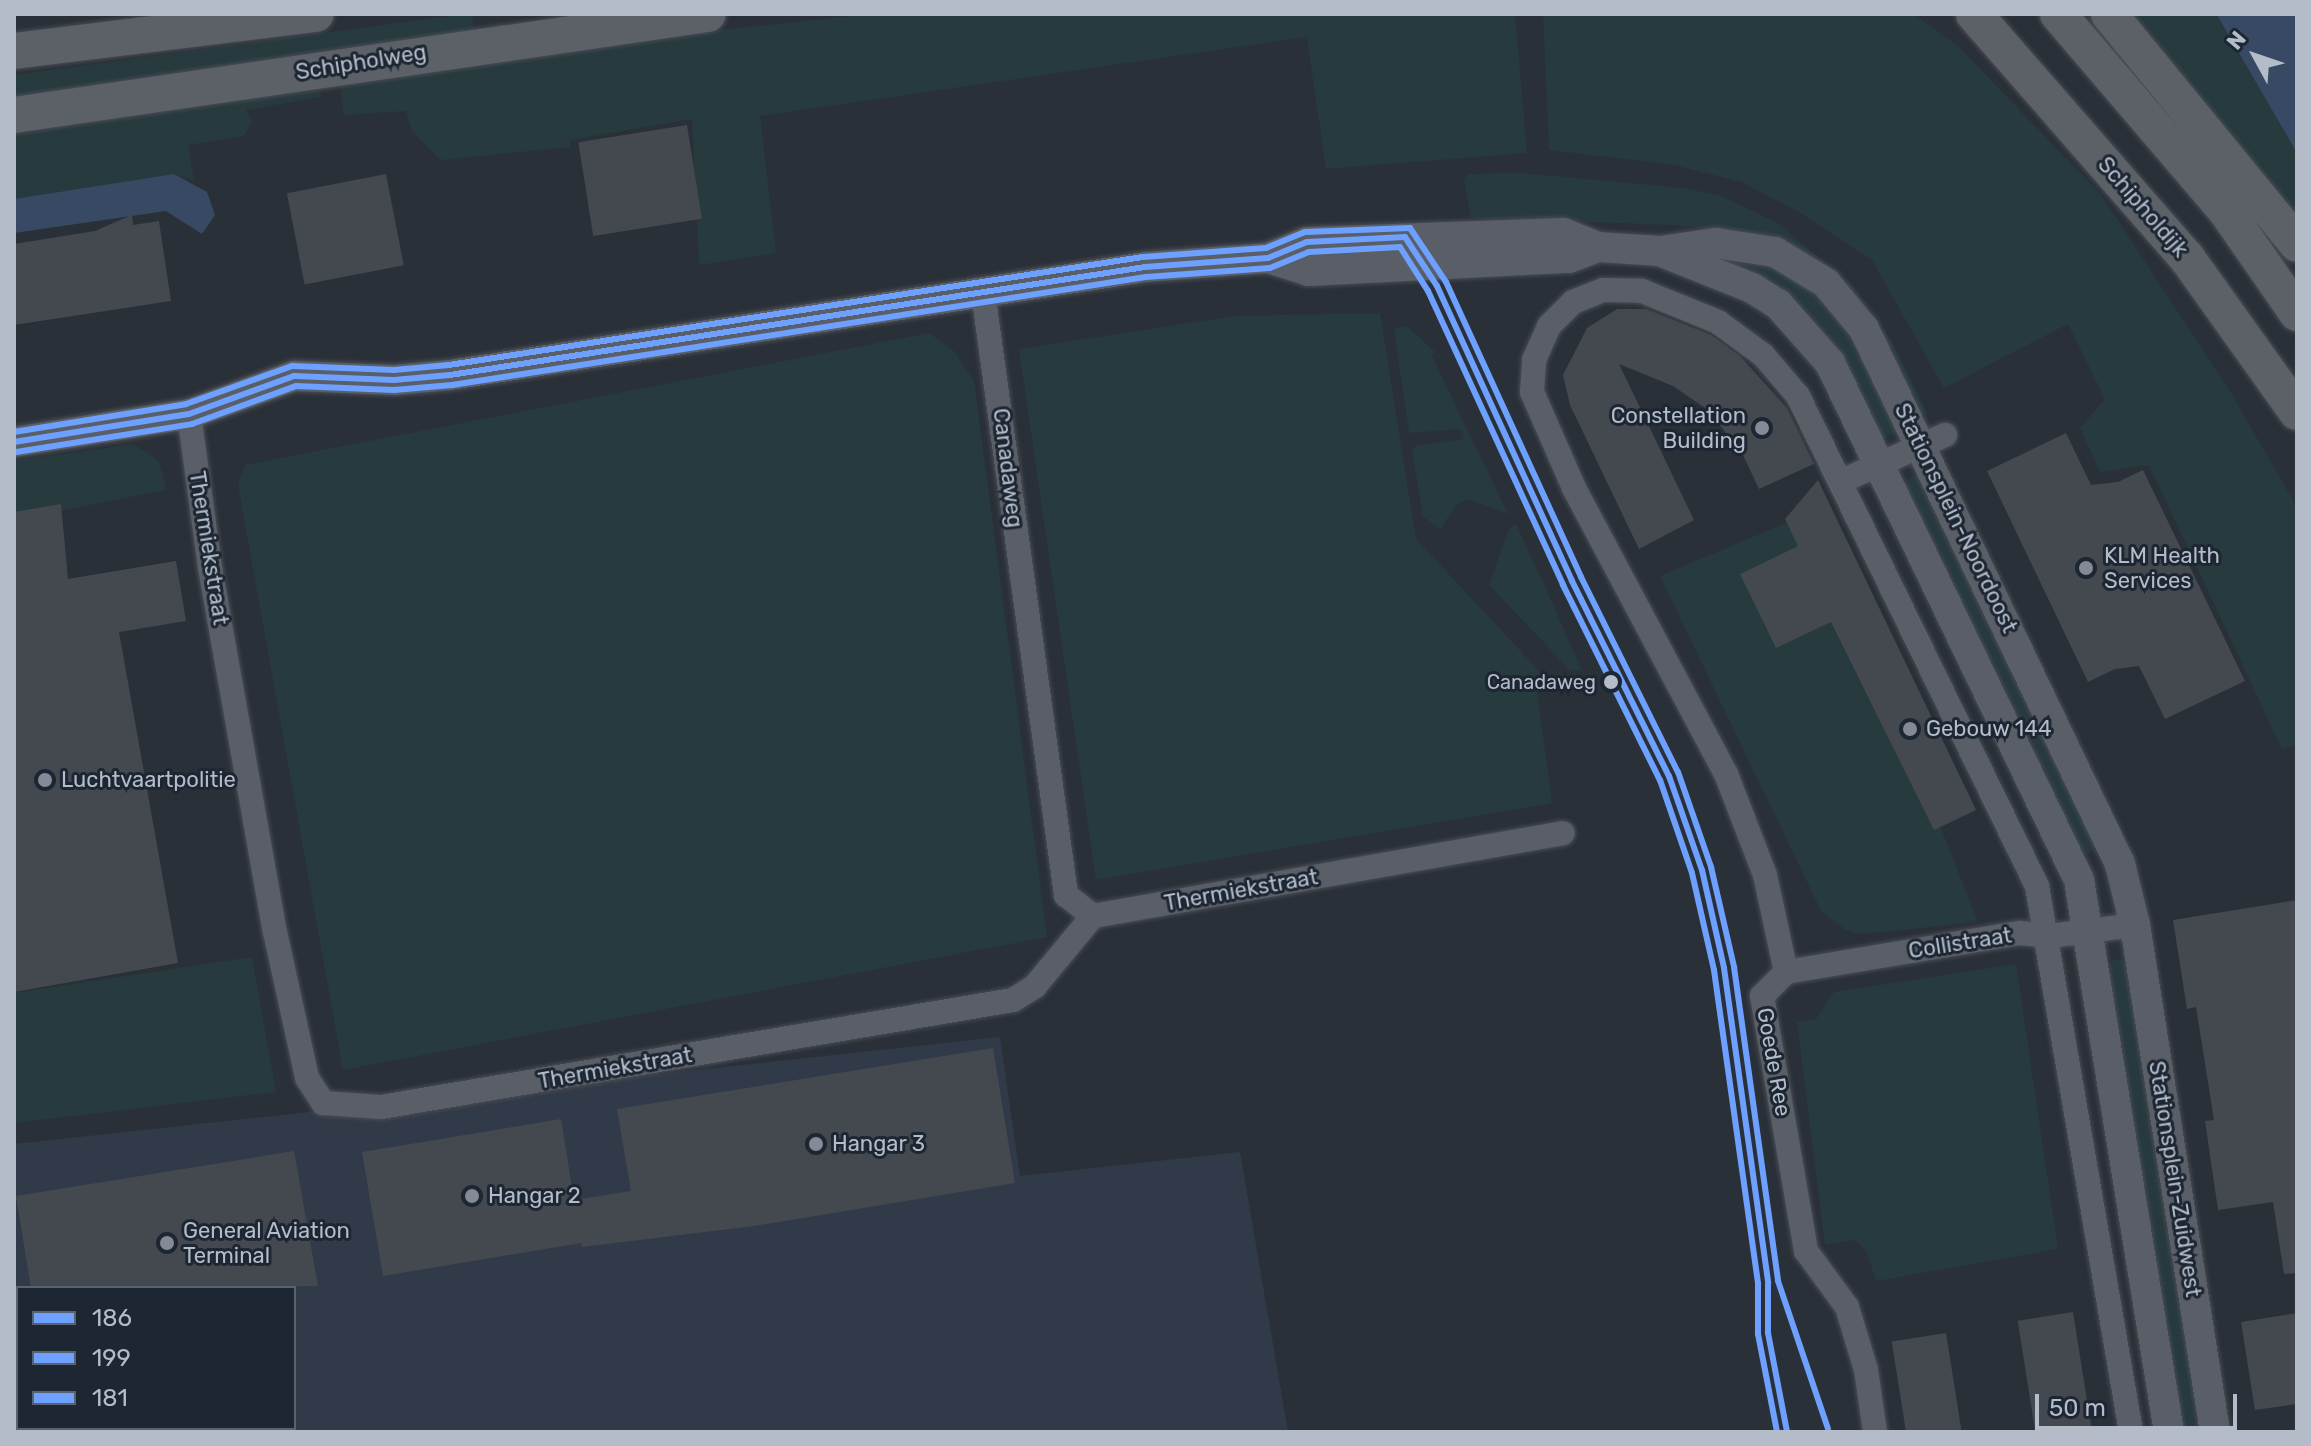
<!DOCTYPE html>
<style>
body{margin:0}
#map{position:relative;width:2311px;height:1446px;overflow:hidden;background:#2a3038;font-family:Rubik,sans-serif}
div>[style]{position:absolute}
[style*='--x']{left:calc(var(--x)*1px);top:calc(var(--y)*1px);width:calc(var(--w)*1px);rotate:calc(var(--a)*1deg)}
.airport>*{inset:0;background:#313a48}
.green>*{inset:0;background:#273a3e}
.water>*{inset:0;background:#384963}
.building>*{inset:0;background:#444950;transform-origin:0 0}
.roads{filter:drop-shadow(0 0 2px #484c53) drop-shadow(0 0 2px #484c53)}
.minor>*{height:24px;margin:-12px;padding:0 12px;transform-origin:12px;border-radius:12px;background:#5a5e66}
.tertiary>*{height:30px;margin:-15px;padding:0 15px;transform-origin:15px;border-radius:15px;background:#5a5e66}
.primary>*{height:36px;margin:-18px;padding:0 18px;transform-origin:18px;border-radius:18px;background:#5c6168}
.bus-1>*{height:6px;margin:-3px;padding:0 3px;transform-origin:3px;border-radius:3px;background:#6da0ff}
.bus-2>*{height:6px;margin:-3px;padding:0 3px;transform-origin:3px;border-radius:3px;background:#6da0ff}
.bus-3>*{height:6px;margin:-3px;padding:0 3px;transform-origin:3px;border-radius:3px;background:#6da0ff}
.dots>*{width:22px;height:22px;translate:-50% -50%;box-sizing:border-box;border:4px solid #1d2633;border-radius:50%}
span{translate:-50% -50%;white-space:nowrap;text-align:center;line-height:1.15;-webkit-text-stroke:6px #1d2633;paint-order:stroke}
.bus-label{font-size:20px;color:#b4bcc9}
.right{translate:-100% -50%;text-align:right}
.street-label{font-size:22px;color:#b4bcc9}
.poi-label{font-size:22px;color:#b4bcc9}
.left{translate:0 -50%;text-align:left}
.frame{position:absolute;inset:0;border:16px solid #b4bcc9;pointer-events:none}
.legend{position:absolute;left:16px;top:1286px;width:280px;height:144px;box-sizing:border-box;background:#1d2633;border:2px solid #59626f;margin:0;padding:10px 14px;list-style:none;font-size:24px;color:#b4bcc9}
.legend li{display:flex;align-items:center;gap:16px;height:40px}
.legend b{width:40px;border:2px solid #59626f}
.north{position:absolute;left:2215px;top:16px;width:80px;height:80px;-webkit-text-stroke:6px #1d2633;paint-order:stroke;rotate:310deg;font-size:22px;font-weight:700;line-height:32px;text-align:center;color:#b4bcc9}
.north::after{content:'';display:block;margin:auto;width:28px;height:36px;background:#b4bcc9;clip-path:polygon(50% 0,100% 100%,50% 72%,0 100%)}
.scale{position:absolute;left:2035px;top:1394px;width:202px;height:36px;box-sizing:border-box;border:4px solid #b4bcc9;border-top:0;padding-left:10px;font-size:24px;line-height:28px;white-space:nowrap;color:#b4bcc9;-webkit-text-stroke:6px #1d2633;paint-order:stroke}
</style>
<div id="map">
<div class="airport">
<div style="clip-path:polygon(evenodd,1000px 1037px,1020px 1176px,1240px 1152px,1288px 1432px,14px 1432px,14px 1144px,1000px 1037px,18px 1288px,294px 1288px,294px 1428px,18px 1428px,18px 1288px)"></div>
</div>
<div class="green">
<div style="clip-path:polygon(464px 14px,472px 14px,474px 30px,14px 99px,14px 75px)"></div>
<div style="clip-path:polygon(871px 14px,1515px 14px,1527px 153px,1326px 169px,1307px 37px,760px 116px,776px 253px,699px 265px,692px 119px,570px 140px,570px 147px,441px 160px,412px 131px,406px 111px,344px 115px,339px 80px,555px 47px)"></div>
<div style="clip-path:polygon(1543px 14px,1914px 14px,1958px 46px,2100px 193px,2231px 393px,2297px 507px,2297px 745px,2282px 749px,2149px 465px,2100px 472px,2080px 428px,2105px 399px,2068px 324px,1944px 388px,1872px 260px,1802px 214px,1742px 182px,1674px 165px,1549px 150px)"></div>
<div style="clip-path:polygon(2132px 14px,2216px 14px,2297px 153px,2297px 216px)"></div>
<div style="clip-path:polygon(319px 83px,321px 97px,246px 110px,252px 123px,243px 136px,188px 145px,194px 181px,174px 174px,14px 199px,14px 133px)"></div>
<div style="clip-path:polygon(1522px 173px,1683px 188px,1719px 195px,1776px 222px,1852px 285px,1892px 342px,1928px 414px,1914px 413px,1844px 289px,1735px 233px,1674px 225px,1471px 218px,1464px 180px,1468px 174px)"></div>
<div style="clip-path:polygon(1717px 256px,1770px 265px,1821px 294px,1851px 332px,1897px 429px,1895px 434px,1882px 438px,1834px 345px,1809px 315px,1790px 297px)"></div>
<div style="clip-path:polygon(1380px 313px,1416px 539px,1544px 676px,1535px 677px,1552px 803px,1096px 880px,1019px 349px,1235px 316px)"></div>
<div style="clip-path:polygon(1407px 326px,1435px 352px,1431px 354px,1508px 514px,1468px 499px,1455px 506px,1440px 530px,1423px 516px,1412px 451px,1416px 446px,1463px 439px,1460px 429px,1409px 433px,1394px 329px)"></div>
<div style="clip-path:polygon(929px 333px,954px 351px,974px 381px,1047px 937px,343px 1070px,238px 485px,245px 465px)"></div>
<div style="clip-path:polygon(134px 444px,159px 461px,166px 490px,14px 520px,14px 461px)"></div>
<div style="clip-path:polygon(1914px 475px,1919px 477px,2097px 846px,2087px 855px,2082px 854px,1904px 483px)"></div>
<div style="clip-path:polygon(1788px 522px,1800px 545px,1742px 573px,1774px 639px,1833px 611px,1939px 823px,1978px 922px,1862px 934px,1846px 930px,1821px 911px,1660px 576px)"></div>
<div style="clip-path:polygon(1516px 524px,1543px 582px,1582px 671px,1570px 670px,1489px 585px,1509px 529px)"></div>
<div style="clip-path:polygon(252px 957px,276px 1092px,14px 1123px,14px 993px)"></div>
<div style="clip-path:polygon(2113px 959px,2125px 961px,2202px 1432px,2183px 1432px,2109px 969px)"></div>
<div style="clip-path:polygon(2016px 964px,2058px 1249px,1876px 1281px,1867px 1252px,1855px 1240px,1825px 1245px,1797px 1022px,1816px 1019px,1834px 992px)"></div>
</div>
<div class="water">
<div style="clip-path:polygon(2216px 14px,2297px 14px,2297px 153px,2218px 17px)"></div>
<div style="clip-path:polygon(174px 174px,207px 192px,215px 215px,202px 234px,166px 211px,14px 233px,14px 199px)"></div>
</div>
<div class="building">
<div style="left:687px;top:125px;width:95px;height:110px;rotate:81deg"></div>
<div style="left:386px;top:174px;width:93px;height:101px;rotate:79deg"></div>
<div style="clip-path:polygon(132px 215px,133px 225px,159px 221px,171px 301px,14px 325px,14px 244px,95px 231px)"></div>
<div style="clip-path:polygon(1617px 309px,1646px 309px,1711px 335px,1740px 356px,1787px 408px,1814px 464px,1759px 489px,1742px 453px,1708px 410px,1673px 386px,1619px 364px,1694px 520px,1639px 549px,1570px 405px,1563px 375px,1587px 328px)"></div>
<div style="clip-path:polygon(2066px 433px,2091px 485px,2118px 482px,2143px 470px,2245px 681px,2165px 719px,2139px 666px,2115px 669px,2088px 682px,1987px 471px)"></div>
<div style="clip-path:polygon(1818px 480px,1976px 810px,1934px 830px,1831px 622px,1776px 648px,1740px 574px,1798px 546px,1785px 519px)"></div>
<div style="clip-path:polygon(61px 504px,68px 579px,176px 561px,186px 621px,119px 632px,178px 963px,14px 992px,14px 512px)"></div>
<div style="clip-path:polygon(2297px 900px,2297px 1273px,2284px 1274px,2273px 1202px,2218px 1210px,2205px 1121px,2214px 1120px,2196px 1007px,2187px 1009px,2173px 920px)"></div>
<div style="clip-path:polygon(993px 1048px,1015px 1183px,754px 1226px,582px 1247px,581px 1243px,383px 1276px,362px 1152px,561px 1119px,574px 1200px,631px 1191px,617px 1109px)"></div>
<div style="clip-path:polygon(294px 1151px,318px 1286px,31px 1288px,16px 1196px)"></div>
<div style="left:2073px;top:1312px;width:121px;height:56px;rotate:81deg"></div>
<div style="clip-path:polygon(2297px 1313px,2297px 1404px,2255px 1410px,2241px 1322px)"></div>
<div style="left:1946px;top:1333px;width:100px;height:55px;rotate:81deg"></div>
</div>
<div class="roads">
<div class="minor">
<div style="--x:983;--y:292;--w:609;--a:82.16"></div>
<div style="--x:1066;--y:895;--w:34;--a:38"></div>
<div style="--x:189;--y:414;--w:155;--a:82.2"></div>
<div style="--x:210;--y:568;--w:370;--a:79.9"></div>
<div style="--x:275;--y:932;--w:149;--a:77.6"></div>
<div style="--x:307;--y:1078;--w:30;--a:57"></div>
<div style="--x:323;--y:1103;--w:58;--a:3.9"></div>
<div style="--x:381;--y:1107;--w:641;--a:-9.61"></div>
<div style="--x:1013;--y:1000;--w:26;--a:-32"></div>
<div style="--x:1035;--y:986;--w:91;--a:-50.4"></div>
<div style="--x:1093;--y:916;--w:477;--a:-10"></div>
<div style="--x:1842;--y:481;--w:113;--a:-24.1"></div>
<div style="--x:1786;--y:972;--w:99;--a:-102.2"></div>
<div style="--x:1765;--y:875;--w:108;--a:-111.1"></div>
<div style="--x:1726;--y:774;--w:324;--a:-118"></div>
<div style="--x:1574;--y:488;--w:105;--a:-113.6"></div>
<div style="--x:1532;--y:392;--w:32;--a:-86"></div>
<div style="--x:1534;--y:360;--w:37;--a:-66"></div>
<div style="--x:1549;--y:326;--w:34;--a:-45"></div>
<div style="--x:1573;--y:302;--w:32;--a:-22"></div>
<div style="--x:1603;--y:290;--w:39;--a:1"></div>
<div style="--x:1642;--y:291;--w:82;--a:22.2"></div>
<div style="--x:1718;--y:322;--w:56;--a:36.3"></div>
<div style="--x:1763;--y:355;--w:54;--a:49.5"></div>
<div style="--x:1798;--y:396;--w:545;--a:64"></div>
<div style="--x:2037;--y:886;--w:554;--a:80.23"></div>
<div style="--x:1786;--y:972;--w:34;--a:135"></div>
<div style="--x:1762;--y:996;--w:259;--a:80.2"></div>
<div style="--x:1806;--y:1251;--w:69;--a:53.8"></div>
<div style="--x:1847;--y:1307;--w:66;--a:73.2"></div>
<div style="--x:1866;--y:1370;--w:63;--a:81.7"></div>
<div style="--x:1786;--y:972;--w:237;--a:-9.5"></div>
<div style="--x:2020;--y:933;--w:30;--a:6"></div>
<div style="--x:2050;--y:936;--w:86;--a:-7.4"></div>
</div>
<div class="tertiary">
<div style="--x:1662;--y:252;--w:97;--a:21.8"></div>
<div style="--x:1752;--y:288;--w:31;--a:32"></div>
<div style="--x:1778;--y:304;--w:79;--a:48.6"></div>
<div style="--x:1830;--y:363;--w:574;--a:64.28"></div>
<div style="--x:2079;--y:880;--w:559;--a:80.74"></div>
<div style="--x:1268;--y:258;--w:43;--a:17.6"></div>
<div style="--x:1309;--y:271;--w:260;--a:-2.9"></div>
<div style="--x:1569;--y:258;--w:31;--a:-21"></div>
<div style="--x:14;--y:442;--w:177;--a:-9.1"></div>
<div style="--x:189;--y:414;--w:112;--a:-19.9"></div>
<div style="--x:294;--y:376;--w:100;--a:2.3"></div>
<div style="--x:394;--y:380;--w:56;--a:-5.1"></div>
<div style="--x:450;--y:375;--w:703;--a:-8.83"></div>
<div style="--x:1145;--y:267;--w:123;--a:-4.2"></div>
<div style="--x:1268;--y:258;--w:42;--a:-22.3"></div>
<div style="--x:1307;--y:242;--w:256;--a:-2"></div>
<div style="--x:1563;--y:233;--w:38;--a:22"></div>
<div style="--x:1598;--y:247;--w:62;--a:3.7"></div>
<div style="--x:1660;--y:251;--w:57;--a:-8.1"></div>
<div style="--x:1716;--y:243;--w:60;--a:8.7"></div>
<div style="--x:1775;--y:252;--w:60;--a:31.3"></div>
<div style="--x:1826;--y:283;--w:60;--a:50.4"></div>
<div style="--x:1864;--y:329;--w:593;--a:64.43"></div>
<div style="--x:2120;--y:864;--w:63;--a:76.2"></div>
<div style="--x:2135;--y:925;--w:513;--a:81.03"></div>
</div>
<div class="primary">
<div style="--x:1974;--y:14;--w:324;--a:48.9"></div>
<div style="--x:2187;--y:258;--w:189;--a:54.5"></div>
<div style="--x:2058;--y:14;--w:260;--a:49.5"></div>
<div style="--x:2227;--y:212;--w:123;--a:55.3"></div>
<div style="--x:2109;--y:14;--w:297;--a:50.7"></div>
<div style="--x:14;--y:51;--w:304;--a:-7"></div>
<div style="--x:14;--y:115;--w:701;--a:-8.28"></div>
</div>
</div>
<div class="bus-1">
<div style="--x:14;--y:442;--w:177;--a:-9.1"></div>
<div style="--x:189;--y:414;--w:112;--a:-19.9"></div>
<div style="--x:294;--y:376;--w:100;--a:2.3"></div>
<div style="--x:394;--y:380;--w:56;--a:-5.1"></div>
<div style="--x:450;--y:375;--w:703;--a:-8.83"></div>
<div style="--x:1145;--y:267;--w:123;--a:-4.2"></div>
<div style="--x:1268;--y:258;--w:42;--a:-22.3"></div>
<div style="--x:1307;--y:242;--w:98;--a:-2.9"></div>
<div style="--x:1405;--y:237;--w:59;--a:56.9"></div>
<div style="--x:1437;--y:286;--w:324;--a:65.4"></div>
<div style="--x:1572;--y:581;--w:218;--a:63.6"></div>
<div style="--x:1669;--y:776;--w:100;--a:70.7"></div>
<div style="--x:1702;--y:870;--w:100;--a:77.3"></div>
<div style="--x:1724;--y:968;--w:318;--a:82"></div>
<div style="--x:1768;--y:1283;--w:50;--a:90"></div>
<div style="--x:1768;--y:1333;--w:101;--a:79.1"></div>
</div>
<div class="bus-2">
<div style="--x:16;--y:452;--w:178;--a:-9"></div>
<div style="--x:192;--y:424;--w:111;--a:-20.1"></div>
<div style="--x:296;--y:386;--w:98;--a:2.3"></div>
<div style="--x:394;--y:390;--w:58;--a:-4.9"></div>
<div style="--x:452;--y:385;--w:702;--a:-8.85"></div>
<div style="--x:1146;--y:277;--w:124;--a:-4.2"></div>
<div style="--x:1270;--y:268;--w:42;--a:-22.3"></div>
<div style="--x:1309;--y:252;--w:91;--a:-3.1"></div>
<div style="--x:1400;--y:247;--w:52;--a:57.5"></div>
<div style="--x:1428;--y:291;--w:324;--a:65.3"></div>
<div style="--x:1563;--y:585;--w:218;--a:63.6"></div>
<div style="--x:1660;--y:780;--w:98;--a:71"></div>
<div style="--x:1692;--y:873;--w:99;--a:77.2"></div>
<div style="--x:1714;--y:970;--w:317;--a:82"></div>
<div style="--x:1758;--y:1284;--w:50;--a:90"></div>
<div style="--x:1758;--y:1334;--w:100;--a:79"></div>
</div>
<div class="bus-3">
<div style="--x:14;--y:432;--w:174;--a:-9.2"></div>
<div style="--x:186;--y:404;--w:113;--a:-19.7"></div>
<div style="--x:292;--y:366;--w:102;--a:2.2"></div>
<div style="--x:394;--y:370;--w:55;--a:-5.2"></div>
<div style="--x:449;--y:365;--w:702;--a:-8.85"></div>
<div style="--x:1143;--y:257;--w:123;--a:-4.2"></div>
<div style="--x:1266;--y:248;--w:42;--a:-22.3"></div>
<div style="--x:1305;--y:232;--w:105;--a:-2.2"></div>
<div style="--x:1410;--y:228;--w:65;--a:56.3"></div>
<div style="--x:1446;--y:282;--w:324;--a:65.4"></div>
<div style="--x:1581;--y:577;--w:218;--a:63.6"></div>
<div style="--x:1678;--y:772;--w:101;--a:70.8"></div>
<div style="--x:1711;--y:867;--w:103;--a:77"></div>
<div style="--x:1734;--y:967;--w:317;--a:82"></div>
<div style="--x:1778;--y:1281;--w:156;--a:71.3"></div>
</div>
<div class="dots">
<div style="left:1762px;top:428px;background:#848b96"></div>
<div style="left:2086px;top:568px;background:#848b96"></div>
<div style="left:1611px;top:682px;background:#b4bcc9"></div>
<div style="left:1910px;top:729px;background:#848b96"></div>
<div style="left:45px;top:780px;background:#848b96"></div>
<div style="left:816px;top:1144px;background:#848b96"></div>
<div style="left:472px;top:1196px;background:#848b96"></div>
<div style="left:167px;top:1243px;background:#848b96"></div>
</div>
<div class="bus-label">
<span class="right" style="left:1596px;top:682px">Canadaweg</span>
</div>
<div class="street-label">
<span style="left:361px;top:62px;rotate:-9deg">Schipholweg</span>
<span style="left:2143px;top:207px;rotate:49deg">Schipholdijk</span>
<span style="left:1008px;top:468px;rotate:83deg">Canadaweg</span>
<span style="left:1956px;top:518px;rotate:64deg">Stationsplein-Noordoost</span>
<span style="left:209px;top:548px;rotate:81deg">Thermiekstraat</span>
<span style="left:1241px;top:890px;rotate:-10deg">Thermiekstraat</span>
<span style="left:1960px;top:943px;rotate:-9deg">Collistraat</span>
<span style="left:1774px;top:1062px;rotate:80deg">Goede Ree</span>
<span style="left:615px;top:1068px;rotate:-10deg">Thermiekstraat</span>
<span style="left:2175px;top:1179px;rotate:81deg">Stationsplein-Zuidwest</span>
</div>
<div class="poi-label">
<span class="right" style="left:1746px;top:428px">Constellation<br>Building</span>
<span class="left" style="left:2104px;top:568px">KLM Health<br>Services</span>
<span class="left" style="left:1926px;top:729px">Gebouw 144</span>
<span class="left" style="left:61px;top:780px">Luchtvaartpolitie</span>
<span class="left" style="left:832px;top:1144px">Hangar 3</span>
<span class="left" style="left:488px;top:1196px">Hangar 2</span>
<span class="left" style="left:183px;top:1243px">General Aviation<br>Terminal</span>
</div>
<div class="frame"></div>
<ul class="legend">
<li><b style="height:10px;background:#6da0ff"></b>186</li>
<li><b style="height:10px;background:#6da0ff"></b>199</li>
<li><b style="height:10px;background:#6da0ff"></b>181</li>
</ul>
<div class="north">N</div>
<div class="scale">50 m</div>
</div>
